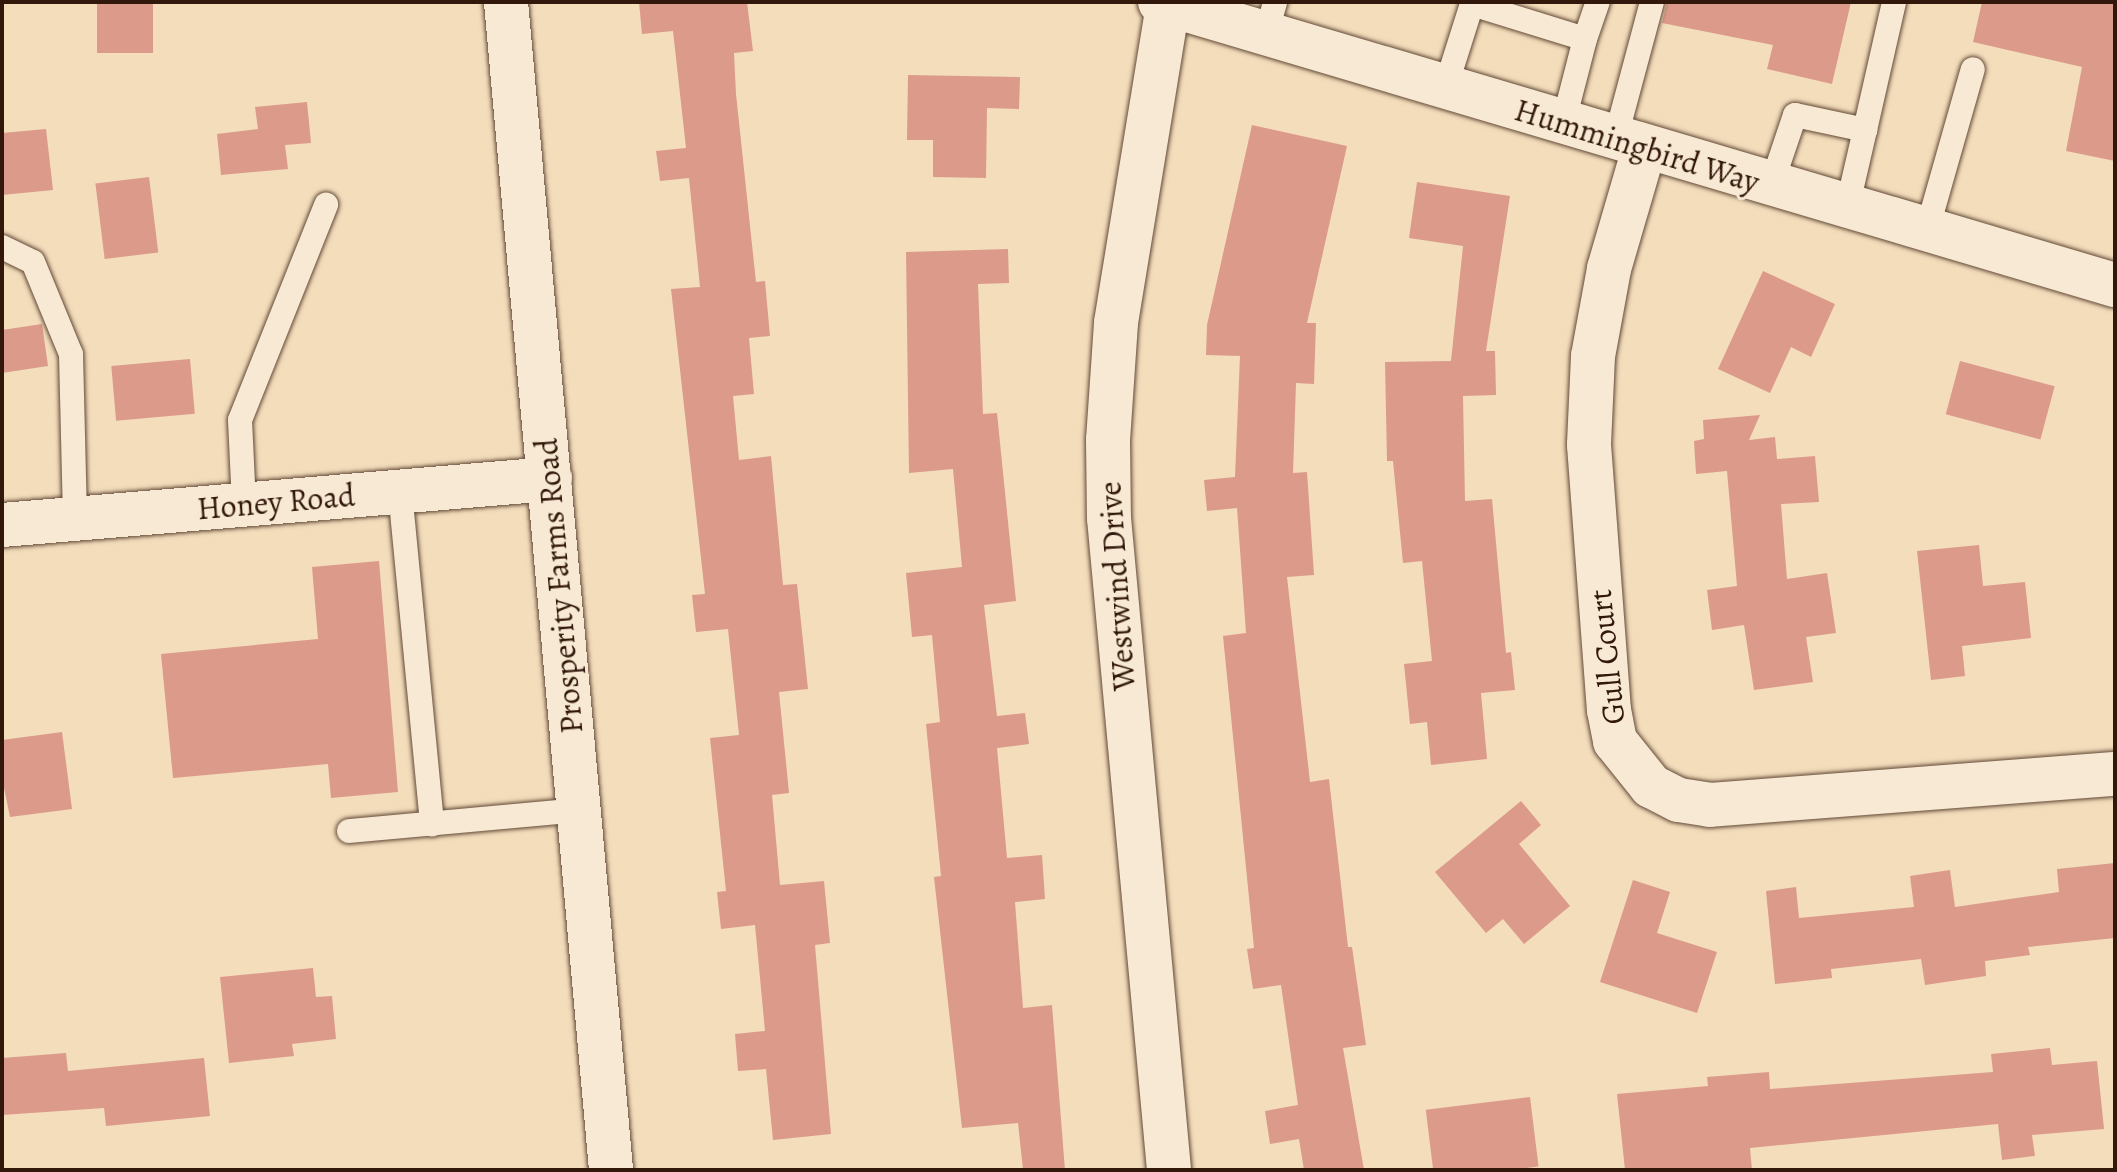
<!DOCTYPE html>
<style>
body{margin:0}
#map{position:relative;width:2117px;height:1172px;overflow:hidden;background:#f3ddbb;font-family:Alegreya,serif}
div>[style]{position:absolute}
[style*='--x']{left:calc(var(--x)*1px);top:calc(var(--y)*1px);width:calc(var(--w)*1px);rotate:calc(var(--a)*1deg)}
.building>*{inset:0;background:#dc9a8b;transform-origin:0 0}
.roads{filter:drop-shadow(0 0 2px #624937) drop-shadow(0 0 2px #624937)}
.lane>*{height:24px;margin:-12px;padding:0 12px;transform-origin:12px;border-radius:12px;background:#f7e9d3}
.street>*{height:44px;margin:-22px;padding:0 22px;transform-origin:22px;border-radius:22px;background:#f7e9d3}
.secondary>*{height:44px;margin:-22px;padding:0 22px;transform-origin:22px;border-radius:22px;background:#f7e9d3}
span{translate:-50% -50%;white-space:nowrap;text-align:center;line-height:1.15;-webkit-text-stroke:6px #f7e9d3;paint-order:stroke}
.street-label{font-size:32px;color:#32180b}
.frame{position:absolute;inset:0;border:4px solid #32180b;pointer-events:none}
</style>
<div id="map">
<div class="building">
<div style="left:97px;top:2px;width:56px;height:51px"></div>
<div style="clip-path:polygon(639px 2px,747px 2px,753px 51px,734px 53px,736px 94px,756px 282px,765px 281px,770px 336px,749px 338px,754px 394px,733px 396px,739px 460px,771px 456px,783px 585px,797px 584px,808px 689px,779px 692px,789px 793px,772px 795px,780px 885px,824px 881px,830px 943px,815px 945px,831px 1134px,773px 1140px,766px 1069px,738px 1071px,735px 1034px,765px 1031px,755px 925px,721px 929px,717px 892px,726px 891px,710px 738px,739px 735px,728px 629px,696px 632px,692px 595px,705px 594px,671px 289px,700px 287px,689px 178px,660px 181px,656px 151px,686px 148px,673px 31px,642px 34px)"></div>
<div style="clip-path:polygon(1667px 2px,1851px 2px,1832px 84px,1767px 69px,1773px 45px,1662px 23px)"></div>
<div style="clip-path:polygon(1982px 2px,2115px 2px,2115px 161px,2066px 151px,2082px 67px,1973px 42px)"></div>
<div style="clip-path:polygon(908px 75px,1020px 77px,1019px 109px,987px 108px,986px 178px,933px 177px,933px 140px,907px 140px)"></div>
<div style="clip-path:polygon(307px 102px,311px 143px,285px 145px,288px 169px,221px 175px,217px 134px,258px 129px,255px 107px)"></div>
<div style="clip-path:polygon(1252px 125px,1347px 146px,1307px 323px,1316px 323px,1314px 384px,1296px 383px,1293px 473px,1307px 472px,1314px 575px,1287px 577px,1310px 782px,1329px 779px,1348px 947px,1352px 947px,1366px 1045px,1343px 1048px,1364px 1170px,1304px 1170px,1299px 1139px,1270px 1144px,1265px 1111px,1298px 1105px,1281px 985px,1253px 989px,1247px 949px,1254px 948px,1223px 636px,1246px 633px,1237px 508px,1207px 511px,1204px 480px,1235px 477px,1240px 356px,1206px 355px,1207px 325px)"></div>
<div style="clip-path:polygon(46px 129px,53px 190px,2px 195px,2px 133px)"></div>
<div style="left:149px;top:177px;width:76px;height:54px;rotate:83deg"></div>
<div style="clip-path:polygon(1417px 182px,1510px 196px,1486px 351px,1495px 351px,1496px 395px,1463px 396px,1465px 501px,1492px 499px,1506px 653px,1511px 652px,1515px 690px,1481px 693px,1487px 759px,1431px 765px,1427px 722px,1410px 724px,1404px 664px,1432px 661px,1422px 561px,1403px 563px,1393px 461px,1387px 461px,1385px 362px,1451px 361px,1463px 246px,1409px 238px)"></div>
<div style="clip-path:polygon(1008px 249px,1009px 283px,978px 284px,983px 414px,997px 413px,1016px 601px,984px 605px,997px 716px,1025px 713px,1029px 744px,997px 748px,1007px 858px,1042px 855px,1045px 899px,1015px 902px,1023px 1008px,1052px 1005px,1065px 1170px,1023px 1170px,1018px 1123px,962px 1128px,934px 877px,941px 876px,926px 724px,940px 722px,932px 635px,912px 637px,906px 573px,962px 567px,953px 469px,909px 473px,906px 252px)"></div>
<div style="clip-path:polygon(1763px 271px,1835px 304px,1811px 357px,1791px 347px,1770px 393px,1718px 369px)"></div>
<div style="clip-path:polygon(42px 324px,48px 366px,2px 373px,2px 330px)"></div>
<div style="left:190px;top:359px;width:55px;height:79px;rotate:85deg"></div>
<div style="left:1960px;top:361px;width:98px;height:55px;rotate:15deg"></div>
<div style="clip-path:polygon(1760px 415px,1749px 440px,1775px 437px,1777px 459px,1815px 456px,1819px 502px,1781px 504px,1787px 579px,1827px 573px,1836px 633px,1806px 637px,1813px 682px,1754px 690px,1744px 625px,1712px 630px,1707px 590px,1737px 586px,1727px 471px,1696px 474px,1694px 441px,1704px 439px,1703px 420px)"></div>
<div style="clip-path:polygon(1979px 545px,1983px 586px,2025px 582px,2031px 638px,1962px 646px,1965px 676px,1931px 680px,1917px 551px)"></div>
<div style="clip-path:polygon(379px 561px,398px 792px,331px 798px,328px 764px,173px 778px,161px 654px,318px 639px,312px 567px)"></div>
<div style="clip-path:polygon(62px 732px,72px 809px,10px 817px,2px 778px,2px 740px)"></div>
<div style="clip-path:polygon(1521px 801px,1541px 825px,1519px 844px,1570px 906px,1524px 944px,1503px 919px,1486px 933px,1435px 872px)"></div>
<div style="clip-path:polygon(2115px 863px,2115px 938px,2028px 947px,2030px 955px,1985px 961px,1986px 976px,1925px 985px,1921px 959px,1831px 969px,1832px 978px,1775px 984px,1766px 891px,1796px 887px,1799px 918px,1914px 907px,1910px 876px,1950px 870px,1955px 907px,2059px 892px,2057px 869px)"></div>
<div style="clip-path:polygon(1633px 880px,1670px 892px,1657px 933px,1717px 952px,1697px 1013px,1600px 982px)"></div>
<div style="clip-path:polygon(313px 968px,316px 997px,332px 996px,336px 1039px,292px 1044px,294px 1056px,229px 1063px,220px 977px)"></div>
<div style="clip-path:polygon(2050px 1048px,2052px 1065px,2097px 1061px,2104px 1129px,2032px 1135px,2035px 1156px,2002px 1160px,1998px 1124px,1750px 1148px,1752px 1170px,1625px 1170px,1617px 1094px,1708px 1086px,1707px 1077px,1769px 1072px,1770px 1089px,1993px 1072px,1991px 1054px)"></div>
<div style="clip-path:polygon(66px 1053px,68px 1071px,204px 1058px,210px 1116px,106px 1126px,104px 1108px,2px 1115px,2px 1058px)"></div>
<div style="left:1530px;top:1097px;width:70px;height:105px;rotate:83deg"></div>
</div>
<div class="roads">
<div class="lane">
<div style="--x:1266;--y:34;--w:33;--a:-74"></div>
<div style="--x:1585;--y:39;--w:39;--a:-71"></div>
<div style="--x:1445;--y:89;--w:89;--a:-72.4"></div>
<div style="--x:1472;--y:4;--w:118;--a:17.2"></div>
<div style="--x:1585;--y:39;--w:88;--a:104.5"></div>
<div style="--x:1615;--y:140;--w:143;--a:-75"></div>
<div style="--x:1771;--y:186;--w:75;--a:-71.3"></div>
<div style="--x:1795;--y:115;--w:72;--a:12.1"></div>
<div style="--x:1865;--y:130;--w:131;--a:-77.2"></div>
<div style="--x:1847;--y:208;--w:80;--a:-77"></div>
<div style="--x:1927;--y:230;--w:167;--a:-74.1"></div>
<div style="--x:2;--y:247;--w:34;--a:26"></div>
<div style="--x:33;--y:262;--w:100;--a:67.6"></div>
<div style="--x:71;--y:354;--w:165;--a:88.6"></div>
<div style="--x:400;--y:491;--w:335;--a:84.5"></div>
<div style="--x:244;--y:505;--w:85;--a:-92.7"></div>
<div style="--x:240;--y:420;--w:232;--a:-68.2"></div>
<div style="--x:349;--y:831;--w:231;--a:-5.2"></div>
</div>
<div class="street">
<div style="--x:1160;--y:2;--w:996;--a:16.51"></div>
<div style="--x:1168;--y:5;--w:322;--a:99.3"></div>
<div style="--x:1116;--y:323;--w:117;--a:93.9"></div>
<div style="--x:1108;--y:440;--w:78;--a:89.3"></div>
<div style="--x:1109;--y:518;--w:655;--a:84.74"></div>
<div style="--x:1644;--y:149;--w:125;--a:106.3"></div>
<div style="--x:1609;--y:269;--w:88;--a:100.4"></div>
<div style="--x:1593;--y:356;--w:89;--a:92.6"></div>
<div style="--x:1589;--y:445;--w:266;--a:85.7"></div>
<div style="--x:1609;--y:710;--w:32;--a:79"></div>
<div style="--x:1615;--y:741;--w:58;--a:51.3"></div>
<div style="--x:1651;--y:786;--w:31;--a:27"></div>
<div style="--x:1679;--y:800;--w:31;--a:9"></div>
<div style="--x:1710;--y:805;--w:406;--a:-4.4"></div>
<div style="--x:2;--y:525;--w:550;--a:-4.8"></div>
</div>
<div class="secondary">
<div style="--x:506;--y:2;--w:1173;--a:84.86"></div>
</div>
</div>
<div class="street-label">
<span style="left:1637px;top:146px;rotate:17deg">Hummingbird Way</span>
<span style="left:276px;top:502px;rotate:-5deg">Honey Road</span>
<span style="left:559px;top:586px;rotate:-95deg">Prosperity Farms Road</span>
<span style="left:1117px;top:586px;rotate:-94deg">Westwind Drive</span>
<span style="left:1607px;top:657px;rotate:-96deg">Gull Court</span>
</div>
<div class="frame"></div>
</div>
